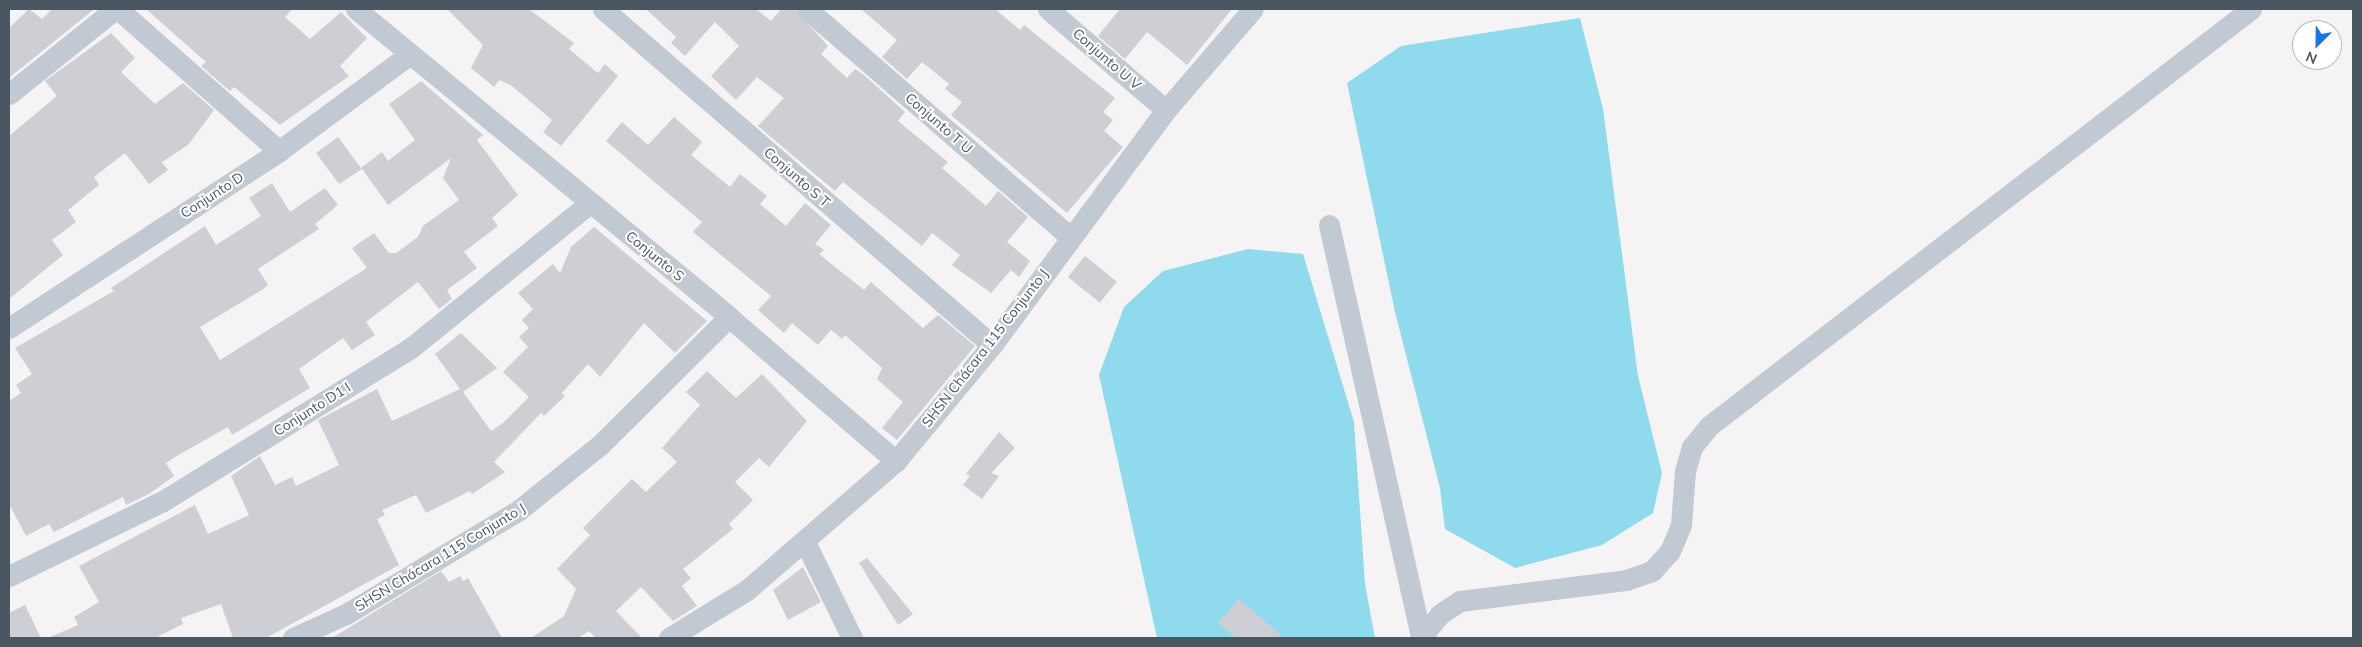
<!DOCTYPE html>
<meta charset="utf-8">
<style>
body{margin:0}
#map{position:relative;width:2362px;height:647px;overflow:hidden;background:#f5f3f3;font-family:Mulish,sans-serif}
div>[style]{position:absolute}
[style*='--x']{left:calc(var(--x)*1px);top:calc(var(--y)*1px);width:calc(var(--w)*1px);rotate:calc(var(--a)*1deg)}
.water>*{inset:0;background:#90daee}
.building>*{inset:0;background:#cdcfd5;transform-origin:0 0}
.street>*{height:21px;margin:-10.5px;padding:0 10.5px;transform-origin:10.5px;border-radius:10.5px;background:#c1cad2}
span{translate:-50% -50%;white-space:nowrap;text-align:center;line-height:1.15;-webkit-text-stroke:4px #fff;paint-order:stroke}
.street-label{font-size:14px;color:#4a5661}
.frame{position:absolute;inset:0;border:10px solid #4a5661;pointer-events:none}
.north{position:absolute;left:2292px;top:20px;width:50px;height:50px;box-sizing:border-box;background:#fff;border:1px solid #b7bbc0;border-radius:50%;rotate:203deg;font-size:14px;font-weight:700;line-height:20px;text-align:center;color:#4a5661}
.north::after{content:'';display:block;margin:auto;width:18px;height:22px;background:#1a73e8;clip-path:polygon(50% 0,100% 100%,50% 72%,0 100%)}
</style>
<div id="map">
<div class="water">
<div style="clip-path:polygon(1580px 18px,1603px 109px,1638px 376px,1662px 473px,1653px 513px,1602px 545px,1515px 568px,1445px 529px,1440px 488px,1395px 312px,1347px 83px,1401px 46px)"></div>
<div style="clip-path:polygon(1248px 249px,1303px 254px,1354px 422px,1365px 584px,1375px 638px,1157px 638px,1099px 375px,1124px 307px,1163px 271px)"></div>
</div>
<div class="building">
<div style="clip-path:polygon(29px 9px,42px 19px,52px 9px,93px 10px,9px 78px,9px 28px)"></div>
<div style="clip-path:polygon(146px 9px,292px 9px,285px 17px,310px 39px,341px 12px,367px 38px,340px 66px,349px 76px,280px 125px,234px 87px,230px 91px,201px 66px,206px 62px)"></div>
<div style="clip-path:polygon(447px 9px,529px 9px,574px 43px,569px 49px,598px 73px,605px 64px,618px 76px,561px 146px,543px 132px,552px 120px,512px 86px,499px 80px,494px 87px,471px 68px,483px 45px)"></div>
<div style="clip-path:polygon(646px 9px,756px 9px,771px 21px,781px 9px,795px 9px,828px 46px,821px 54px,847px 78px,855px 69px,865px 76px,905px 112px,898px 121px,948px 162px,942px 168px,986px 206px,998px 191px,1028px 217px,1007px 242px,1030px 261px,1019px 277px,1011px 270px,991px 293px,952px 265px,960px 255px,932px 233px,922px 246px,843px 182px,835px 191px,758px 126px,784px 98px,757px 77px,736px 100px,711px 76px,739px 46px,715px 22px,685px 56px,671px 43px,676px 37px)"></div>
<div style="clip-path:polygon(861px 9px,995px 9px,1020px 30px,1024px 25px,1115px 98px,1103px 112px,1113px 120px,1104px 131px,1123px 147px,1067px 213px,951px 115px,962px 102px,945px 89px,949px 84px,922px 62px,907px 79px,882px 57px,897px 40px)"></div>
<div style="clip-path:polygon(1120px 9px,1232px 9px,1187px 65px,1147px 32px,1125px 59px,1098px 36px)"></div>
<div style="clip-path:polygon(111px 33px,135px 58px,121px 72px,155px 104px,183px 83px,214px 110px,188px 145px,162px 162px,168px 170px,149px 184px,125px 153px,94px 177px,99px 185px,68px 210px,76px 222px,52px 240px,63px 255px,9px 299px,9px 136px,57px 96px,45px 81px)"></div>
<div style="clip-path:polygon(421px 81px,483px 135px,477px 140px,518px 195px,492px 218px,498px 226px,464px 252px,477px 268px,447px 290px,452px 299px,439px 309px,418px 282px,366px 322px,375px 335px,352px 350px,343px 338px,299px 369px,310px 388px,232px 435px,228px 427px,175px 457px,166px 463px,174px 476px,149px 494px,126px 505px,123px 497px,54px 532px,49px 524px,26px 536px,9px 504px,9px 401px,21px 393px,16px 385px,32px 374px,15px 348px,114px 291px,111px 288px,205px 226px,216px 245px,261px 216px,249px 198px,272px 183px,290px 212px,325px 188px,338px 205px,315px 224px,319px 229px,258px 269px,268px 285px,262px 290px,200px 327px,220px 360px,367px 268px,352px 248px,374px 233px,389px 253px,396px 253px,418px 237px,423px 226px,459px 200px,443px 178px,451px 158px,388px 205px,362px 169px,339px 184px,316px 153px,338px 137px,361px 168px,382px 152px,388px 161px,415px 140px,389px 104px)"></div>
<div style="clip-path:polygon(674px 117px,702px 142px,691px 155px,730px 187px,740px 174px,767px 196px,760px 204px,786px 226px,805px 203px,831px 225px,815px 244px,824px 250px,819px 254px,864px 290px,871px 282px,923px 328px,938px 315px,975px 346px,897px 440px,882px 428px,903px 402px,877px 379px,882px 368px,845px 335px,842px 339px,831px 330px,818px 345px,792px 323px,784px 333px,758px 310px,771px 296px,693px 232px,702px 222px,606px 141px,622px 122px,648px 145px)"></div>
<div style="clip-path:polygon(594px 227px,707px 321px,675px 353px,644px 323px,600px 377px,588px 364px,562px 393px,565px 396px,544px 416px,541px 413px,494px 462px,505px 472px,472px 494px,470px 491px,426px 513px,416px 495px,382px 510px,385px 515px,377px 519px,399px 565px,266px 638px,233px 638px,221px 604px,181px 618px,183px 624px,155px 638px,48px 638px,78px 625px,74px 617px,99px 602px,79px 566px,195px 505px,208px 534px,249px 515px,231px 476px,260px 456px,275px 485px,292px 477px,296px 486px,339px 465px,318px 420px,377px 389px,392px 421px,460px 389px,435px 354px,461px 333px,497px 368px,463px 392px,491px 431px,503px 423px,529px 397px,503px 372px,528px 347px,519px 337px,529px 328px,522px 320px,533px 309px,518px 293px,553px 264px,560px 273px,571px 247px)"></div>
<div style="left:1085px;top:256px;width:41px;height:27px;rotate:39deg"></div>
<div style="clip-path:polygon(707px 371px,736px 398px,762px 374px,807px 421px,769px 467px,759px 458px,735px 482px,753px 500px,729px 524px,733px 529px,683px 569px,691px 578px,682px 586px,697px 606px,673px 621px,641px 587px,616px 611px,642px 638px,596px 638px,589px 631px,578px 638px,531px 638px,564px 616px,576px 589px,557px 569px,590px 535px,583px 528px,632px 479px,646px 492px,677px 462px,662px 448px,700px 405px,686px 392px)"></div>
<div style="clip-path:polygon(999px 432px,1015px 448px,991px 473px,999px 476px,982px 499px,963px 485px,970px 476px,966px 474px)"></div>
<div style="clip-path:polygon(867px 558px,913px 614px,898px 625px,859px 563px)"></div>
<div style="clip-path:polygon(803px 567px,821px 602px,788px 620px,773px 590px)"></div>
<div style="clip-path:polygon(441px 571px,449px 582px,460px 576px,463px 581px,468px 578px,502px 638px,332px 638px)"></div>
<div style="clip-path:polygon(1239px 599px,1284px 638px,1235px 638px,1218px 623px)"></div>
<div style="clip-path:polygon(25px 605px,41px 638px,9px 638px,9px 613px)"></div>
</div>
<div class="street">
<div style="--x:118;--y:9;--w:215;--a:41.4"></div>
<div style="--x:356;--y:9;--w:484;--a:39.5"></div>
<div style="--x:729;--y:317;--w:221;--a:40.8"></div>
<div style="--x:603;--y:9;--w:514;--a:40.82"></div>
<div style="--x:807;--y:9;--w:348;--a:40.9"></div>
<div style="--x:1048;--y:9;--w:155;--a:40.6"></div>
<div style="--x:9;--y:94;--w:136;--a:-38.7"></div>
<div style="--x:1329;--y:225;--w:423;--a:77.4"></div>
<div style="--x:9;--y:328;--w:323;--a:-33.2"></div>
<div style="--x:279;--y:151;--w:163;--a:-36.5"></div>
<div style="--x:805;--y:542;--w:107;--a:63.9"></div>
<div style="--x:9;--y:576;--w:171;--a:-26"></div>
<div style="--x:163;--y:501;--w:293;--a:-31.7"></div>
<div style="--x:412;--y:347;--w:229;--a:-39"></div>
<div style="--x:1421;--y:637;--w:30;--a:-50"></div>
<div style="--x:1440;--y:614;--w:24;--a:-33"></div>
<div style="--x:1460;--y:601;--w:167;--a:-7.2"></div>
<div style="--x:1626;--y:580;--w:28;--a:-19"></div>
<div style="--x:1652;--y:571;--w:27;--a:-48"></div>
<div style="--x:1670;--y:551;--w:28;--a:-67"></div>
<div style="--x:1681;--y:525;--w:54;--a:-85.8"></div>
<div style="--x:1685;--y:471;--w:25;--a:-74"></div>
<div style="--x:1692;--y:447;--w:27;--a:-51"></div>
<div style="--x:1709;--y:426;--w:684;--a:-37.57"></div>
<div style="--x:293;--y:638;--w:58;--a:-24.4"></div>
<div style="--x:346;--y:614;--w:202;--a:-31"></div>
<div style="--x:519;--y:510;--w:105;--a:-38.8"></div>
<div style="--x:601;--y:444;--w:180;--a:-44.8"></div>
<div style="--x:669;--y:638;--w:92;--a:-31.6"></div>
<div style="--x:747;--y:590;--w:197;--a:-40.9"></div>
<div style="--x:896;--y:461;--w:151;--a:-50.4"></div>
<div style="--x:992;--y:345;--w:292;--a:-53.5"></div>
<div style="--x:1166;--y:110;--w:133;--a:-49.3"></div>
</div>
<div class="street-label">
<span style="left:1107px;top:59px;rotate:41deg">Conjunto U V</span>
<span style="left:939px;top:123px;rotate:41deg">Conjunto T U</span>
<span style="left:797px;top:177px;rotate:41deg">Conjunto S T</span>
<span style="left:212px;top:195px;rotate:-33deg">Conjunto D</span>
<span style="left:655px;top:256px;rotate:39deg">Conjunto S</span>
<span style="left:985px;top:348px;rotate:-52deg">SHSN Chácara 115 Conjunto J</span>
<span style="left:312px;top:409px;rotate:-32deg">Conjunto D1 I</span>
<span style="left:440px;top:557px;rotate:-31deg">SHSN Chácara 115 Conjunto J</span>
</div>
<div class="frame"></div>
<div class="north">N</div>
</div>
